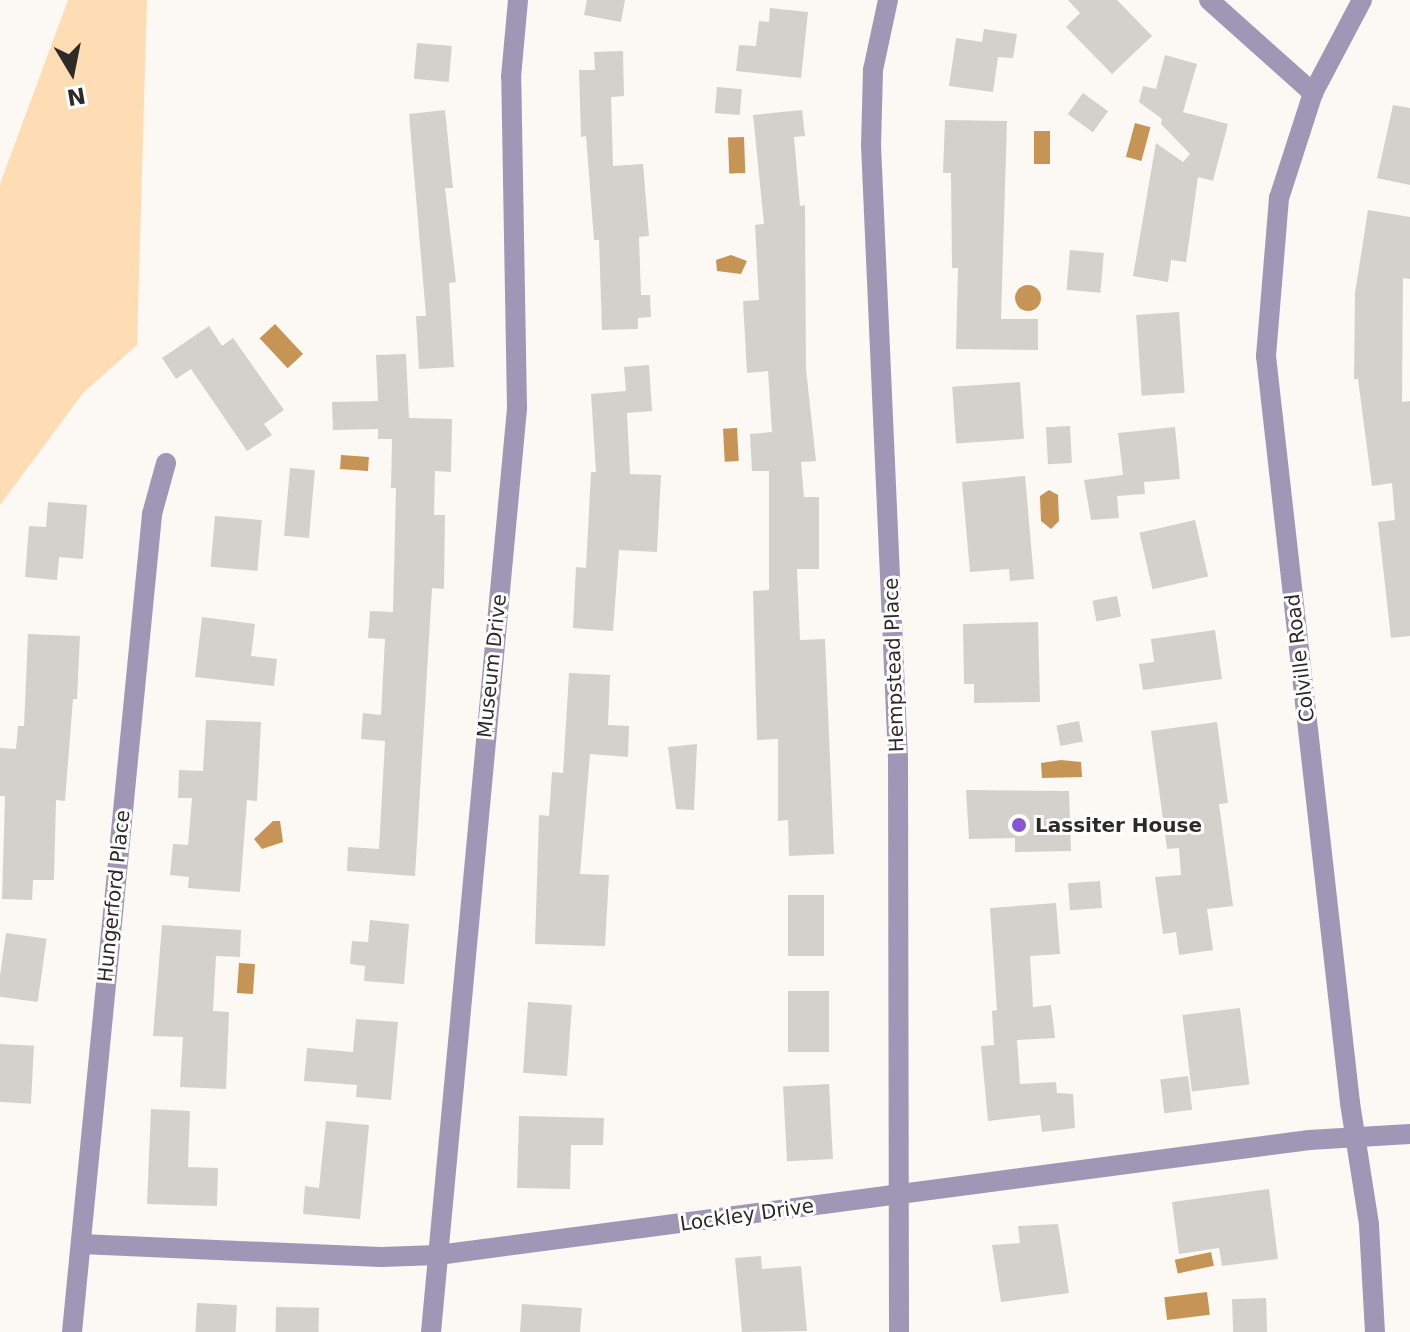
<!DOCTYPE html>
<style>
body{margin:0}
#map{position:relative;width:1410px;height:1332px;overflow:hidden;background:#fcf8f3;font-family:"DejaVu Sans",sans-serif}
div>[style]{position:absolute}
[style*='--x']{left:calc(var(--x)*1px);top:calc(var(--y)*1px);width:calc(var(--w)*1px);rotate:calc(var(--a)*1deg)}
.green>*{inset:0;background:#feddb5}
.water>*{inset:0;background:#c69454;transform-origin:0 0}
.round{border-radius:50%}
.building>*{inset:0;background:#d4d1cc;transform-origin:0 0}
.minor>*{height:20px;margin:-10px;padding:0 10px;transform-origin:10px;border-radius:10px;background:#a097b6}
.dots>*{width:22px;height:22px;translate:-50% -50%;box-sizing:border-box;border:4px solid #fff;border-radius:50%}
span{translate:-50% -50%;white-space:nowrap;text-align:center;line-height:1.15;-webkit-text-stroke:6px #fff;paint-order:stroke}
.street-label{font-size:20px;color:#2d2b2a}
.poi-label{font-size:20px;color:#2d2b2a;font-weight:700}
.left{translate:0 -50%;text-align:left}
.north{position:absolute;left:32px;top:32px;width:80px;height:80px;-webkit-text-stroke:6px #fff;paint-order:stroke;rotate:170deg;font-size:22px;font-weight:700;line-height:32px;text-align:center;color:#2d2b2a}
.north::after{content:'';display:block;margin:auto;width:28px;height:36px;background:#2d2b2a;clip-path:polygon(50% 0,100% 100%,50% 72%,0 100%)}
</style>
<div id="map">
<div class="green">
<div style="clip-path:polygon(68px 0,147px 0,137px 345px,83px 393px,0 505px,0 184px)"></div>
</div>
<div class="water">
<div style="left:1135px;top:123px;width:16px;height:35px;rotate:15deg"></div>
<div style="left:1034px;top:131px;width:16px;height:33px"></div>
<div style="left:744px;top:137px;width:36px;height:16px;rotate:88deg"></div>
<div style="clip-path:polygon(731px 255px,747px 261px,741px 274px,717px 271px,716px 260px)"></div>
<div class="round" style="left:1015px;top:285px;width:26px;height:26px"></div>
<div style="left:275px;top:324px;width:41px;height:21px;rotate:47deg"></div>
<div style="left:737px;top:428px;width:33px;height:14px;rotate:87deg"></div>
<div style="left:341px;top:455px;width:28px;height:14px;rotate:4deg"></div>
<div style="clip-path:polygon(1049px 490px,1058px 495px,1059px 521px,1051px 529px,1041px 521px,1040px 496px)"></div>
<div style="clip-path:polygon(1061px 760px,1081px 762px,1082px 777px,1042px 778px,1041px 763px)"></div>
<div style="clip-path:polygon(273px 821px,280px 821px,283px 842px,262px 849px,254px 839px)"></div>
<div style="left:239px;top:963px;width:16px;height:30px;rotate:4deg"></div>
<div style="left:1211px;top:1252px;width:14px;height:37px;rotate:78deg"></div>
<div style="left:1207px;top:1292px;width:23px;height:43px;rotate:83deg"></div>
</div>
<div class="building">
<div style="clip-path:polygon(587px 0,625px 0,621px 22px,584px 15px)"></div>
<div style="clip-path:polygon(1068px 0,1117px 0,1152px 36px,1112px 74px,1066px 27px,1080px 13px)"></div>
<div style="clip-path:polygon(770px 8px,808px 12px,801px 78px,736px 71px,739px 45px,756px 46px,759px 21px,769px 22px)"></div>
<div style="clip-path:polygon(984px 29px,1017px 34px,1013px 58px,998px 57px,993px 92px,949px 86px,956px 38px,982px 42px)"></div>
<div style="left:417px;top:43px;width:35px;height:36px;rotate:5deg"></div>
<div style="clip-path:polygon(623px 51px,624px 96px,611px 97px,613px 166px,643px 164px,649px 236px,639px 237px,641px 295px,650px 295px,651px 317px,638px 318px,638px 329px,602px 330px,599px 240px,594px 240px,586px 136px,581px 137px,579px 70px,595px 70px,594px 52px)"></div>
<div style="clip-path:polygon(1165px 55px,1197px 64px,1183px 112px,1228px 124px,1213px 181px,1198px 177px,1186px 262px,1171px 260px,1168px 282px,1133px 276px,1156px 143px,1183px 162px,1190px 154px,1161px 124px,1162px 119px,1139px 102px,1143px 86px,1156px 89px)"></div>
<div style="left:717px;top:87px;width:25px;height:26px;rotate:5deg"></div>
<div style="left:1083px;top:93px;width:31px;height:26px;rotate:36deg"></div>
<div style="clip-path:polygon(1393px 105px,1410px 108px,1410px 185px,1377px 178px)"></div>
<div style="clip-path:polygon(445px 110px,453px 188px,445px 188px,456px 282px,449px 283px,454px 367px,419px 369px,416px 316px,426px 316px,409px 114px)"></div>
<div style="clip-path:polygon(802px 110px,805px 136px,794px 137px,800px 206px,805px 205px,806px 369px,816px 461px,801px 462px,804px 497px,819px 497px,819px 569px,797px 569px,800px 640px,825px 639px,834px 854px,789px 856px,788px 820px,778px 821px,778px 739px,757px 740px,753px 591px,769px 590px,769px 471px,752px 471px,750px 434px,772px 432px,768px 371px,747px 373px,743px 301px,759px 300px,755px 225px,764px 224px,753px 115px)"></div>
<div style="clip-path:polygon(945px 120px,1007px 121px,1001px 319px,1038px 319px,1038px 350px,956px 349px,958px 268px,952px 268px,951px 173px,943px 173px)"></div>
<div style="clip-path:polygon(1368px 210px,1410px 217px,1410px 279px,1403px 278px,1402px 402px,1410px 401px,1410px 636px,1391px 638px,1378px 522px,1395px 520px,1392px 483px,1372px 486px,1358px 379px,1354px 379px,1355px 293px)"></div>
<div style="left:1070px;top:250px;width:34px;height:40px;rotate:5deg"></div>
<div style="left:1179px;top:312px;width:81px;height:43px;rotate:86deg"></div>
<div style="clip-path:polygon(209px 326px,222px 346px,233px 338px,284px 410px,264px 424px,272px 435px,247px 451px,191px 369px,176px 379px,162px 358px)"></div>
<div style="clip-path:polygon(406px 354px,409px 418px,452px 419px,451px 472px,435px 471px,434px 515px,445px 515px,444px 589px,432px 588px,415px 876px,347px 871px,348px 847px,379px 849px,385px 741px,361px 739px,363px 713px,381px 715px,385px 639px,368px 638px,370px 611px,393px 612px,396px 488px,391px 488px,392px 439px,378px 439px,378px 429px,333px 430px,332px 402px,378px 401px,376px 355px)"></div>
<div style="clip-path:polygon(649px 365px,652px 411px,627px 413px,630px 474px,661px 475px,657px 552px,619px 550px,613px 631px,573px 628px,576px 567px,586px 568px,591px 472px,596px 472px,591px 394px,626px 391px,624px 367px)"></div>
<div style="left:1020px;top:382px;width:57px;height:68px;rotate:86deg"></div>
<div style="left:1070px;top:426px;width:37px;height:24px;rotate:87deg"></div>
<div style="clip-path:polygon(1175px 427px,1180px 479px,1144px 482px,1145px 494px,1117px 496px,1119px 518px,1091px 520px,1084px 480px,1123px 475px,1118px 433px)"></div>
<div style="left:290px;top:468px;width:25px;height:68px;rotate:5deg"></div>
<div style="clip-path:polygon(1025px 476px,1034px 579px,1010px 581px,1009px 569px,970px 572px,962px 482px)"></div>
<div style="clip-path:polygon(48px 502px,87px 505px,83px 559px,59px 557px,57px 580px,25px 577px,29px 526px,46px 527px)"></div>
<div style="left:215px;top:516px;width:47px;height:51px;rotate:5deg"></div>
<div style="left:1195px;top:520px;width:58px;height:57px;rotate:77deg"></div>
<div style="left:1117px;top:596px;width:21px;height:25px;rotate:79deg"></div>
<div style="clip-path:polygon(202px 617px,255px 624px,251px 656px,277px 659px,274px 686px,195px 677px)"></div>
<div style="clip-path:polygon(1038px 622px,1040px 702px,974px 703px,974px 684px,964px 684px,963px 624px)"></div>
<div style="clip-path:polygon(1215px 630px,1222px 679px,1143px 690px,1139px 664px,1154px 662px,1151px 639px)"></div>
<div style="clip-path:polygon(28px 634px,80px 636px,77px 699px,73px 699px,65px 801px,56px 800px,54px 880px,33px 880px,32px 900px,2px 899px,5px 796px,0 796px,0 748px,16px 749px,18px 726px,24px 726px)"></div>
<div style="clip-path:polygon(569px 673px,610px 675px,608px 725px,629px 726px,628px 757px,590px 754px,580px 874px,609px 875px,605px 946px,535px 944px,539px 815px,549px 816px,552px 772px,563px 773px)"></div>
<div style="clip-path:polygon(206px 720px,261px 722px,257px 801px,247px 800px,240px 892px,188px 888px,189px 877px,170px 875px,173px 844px,188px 845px,192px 798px,178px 798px,179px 770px,203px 771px)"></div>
<div style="left:1079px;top:721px;width:21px;height:23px;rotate:79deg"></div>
<div style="clip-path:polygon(1217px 722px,1228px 803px,1219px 804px,1233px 906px,1207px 909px,1213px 950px,1179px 955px,1176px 932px,1163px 934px,1155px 877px,1181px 875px,1179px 848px,1167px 849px,1151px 731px)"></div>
<div style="clip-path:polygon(697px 744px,694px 810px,676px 809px,668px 747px)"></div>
<div style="clip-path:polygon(966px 790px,1069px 791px,1071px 851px,1015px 852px,1015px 838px,969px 839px)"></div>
<div style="left:1100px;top:881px;width:27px;height:32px;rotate:86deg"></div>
<div style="left:788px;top:895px;width:36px;height:61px"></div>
<div style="clip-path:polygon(1056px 903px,1060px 954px,1030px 956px,1033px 1007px,1051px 1005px,1055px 1038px,1017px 1040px,1020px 1084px,1056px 1082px,1057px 1093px,1073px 1094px,1075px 1128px,1042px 1132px,1040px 1115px,988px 1121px,981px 1046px,994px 1045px,992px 1011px,997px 1010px,990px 908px)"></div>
<div style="clip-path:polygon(370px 920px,409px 924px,404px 984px,364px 981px,365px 966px,350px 964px,352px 941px,368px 942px)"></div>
<div style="clip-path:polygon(162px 925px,241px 930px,240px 957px,216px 956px,213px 1011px,229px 1012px,226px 1089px,180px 1087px,183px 1037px,153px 1036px)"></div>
<div style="left:6px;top:933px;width:41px;height:64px;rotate:8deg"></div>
<div style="left:788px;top:991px;width:41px;height:61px"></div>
<div style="left:528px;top:1002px;width:44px;height:71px;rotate:4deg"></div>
<div style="left:1240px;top:1008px;width:77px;height:58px;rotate:83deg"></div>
<div style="clip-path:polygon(356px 1019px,398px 1022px,391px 1100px,356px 1097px,357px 1085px,304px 1081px,307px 1048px,353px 1052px)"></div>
<div style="left:0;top:1044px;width:34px;height:58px;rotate:3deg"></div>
<div style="left:1188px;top:1076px;width:34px;height:28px;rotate:83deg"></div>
<div style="left:829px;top:1084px;width:75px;height:46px;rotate:87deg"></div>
<div style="clip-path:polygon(151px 1109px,190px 1111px,188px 1167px,218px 1168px,217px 1206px,147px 1204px)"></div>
<div style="clip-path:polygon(519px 1116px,604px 1118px,603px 1145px,571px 1145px,570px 1189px,517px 1188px)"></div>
<div style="clip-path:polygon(326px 1121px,369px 1125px,360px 1219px,303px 1214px,305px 1186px,319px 1188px)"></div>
<div style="clip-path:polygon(1269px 1189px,1278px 1259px,1222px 1266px,1219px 1248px,1179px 1254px,1172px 1202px)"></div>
<div style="clip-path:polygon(1058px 1224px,1069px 1293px,1001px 1302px,992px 1245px,1020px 1243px,1018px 1226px)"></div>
<div style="clip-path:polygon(761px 1256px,762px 1269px,801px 1266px,807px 1331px,742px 1332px,735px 1258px)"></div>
<div style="left:1266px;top:1298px;width:34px;height:34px;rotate:88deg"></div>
<div style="left:197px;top:1303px;width:40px;height:29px;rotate:3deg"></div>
<div style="clip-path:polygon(522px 1304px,582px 1308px,580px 1332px,520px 1332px)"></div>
<div style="left:276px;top:1307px;width:43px;height:25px;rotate:1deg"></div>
</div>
<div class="minor">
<div style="--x:888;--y:0;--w:72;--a:102.1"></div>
<div style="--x:873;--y:70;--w:75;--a:91.5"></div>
<div style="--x:871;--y:145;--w:615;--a:87.48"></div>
<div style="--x:898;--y:759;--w:573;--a:89.9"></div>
<div style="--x:1209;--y:0;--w:140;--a:41.8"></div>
<div style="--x:1362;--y:0;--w:105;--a:117.8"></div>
<div style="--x:1313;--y:93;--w:110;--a:107.9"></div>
<div style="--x:1279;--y:198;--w:159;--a:94.7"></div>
<div style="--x:1266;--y:356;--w:752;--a:83.58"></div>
<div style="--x:1350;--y:1103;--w:123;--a:81.1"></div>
<div style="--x:1369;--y:1225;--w:107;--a:86.8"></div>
<div style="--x:81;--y:1244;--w:300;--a:2.5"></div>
<div style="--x:381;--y:1257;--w:57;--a:-2"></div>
<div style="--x:438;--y:1255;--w:879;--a:-7.52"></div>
<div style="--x:1309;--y:1140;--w:101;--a:-3.4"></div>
<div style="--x:72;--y:1332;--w:822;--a:-84.41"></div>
<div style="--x:152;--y:514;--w:53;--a:-74.6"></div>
<div style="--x:431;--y:1332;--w:928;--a:-84.68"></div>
<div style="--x:517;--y:408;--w:331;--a:-91"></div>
<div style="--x:511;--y:77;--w:77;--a:-84.8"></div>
</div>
<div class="dots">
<div style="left:1019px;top:825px;background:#8556cf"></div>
</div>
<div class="street-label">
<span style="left:1300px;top:658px;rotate:-97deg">Colville Road</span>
<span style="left:894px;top:665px;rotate:-92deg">Hempstead Place</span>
<span style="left:492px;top:666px;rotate:-84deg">Museum Drive</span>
<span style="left:114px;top:896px;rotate:-84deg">Hungerford Place</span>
<span style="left:747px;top:1215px;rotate:-8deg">Lockley Drive</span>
</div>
<div class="poi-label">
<span class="left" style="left:1035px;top:825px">Lassiter House</span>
</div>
<div class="north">N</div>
</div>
